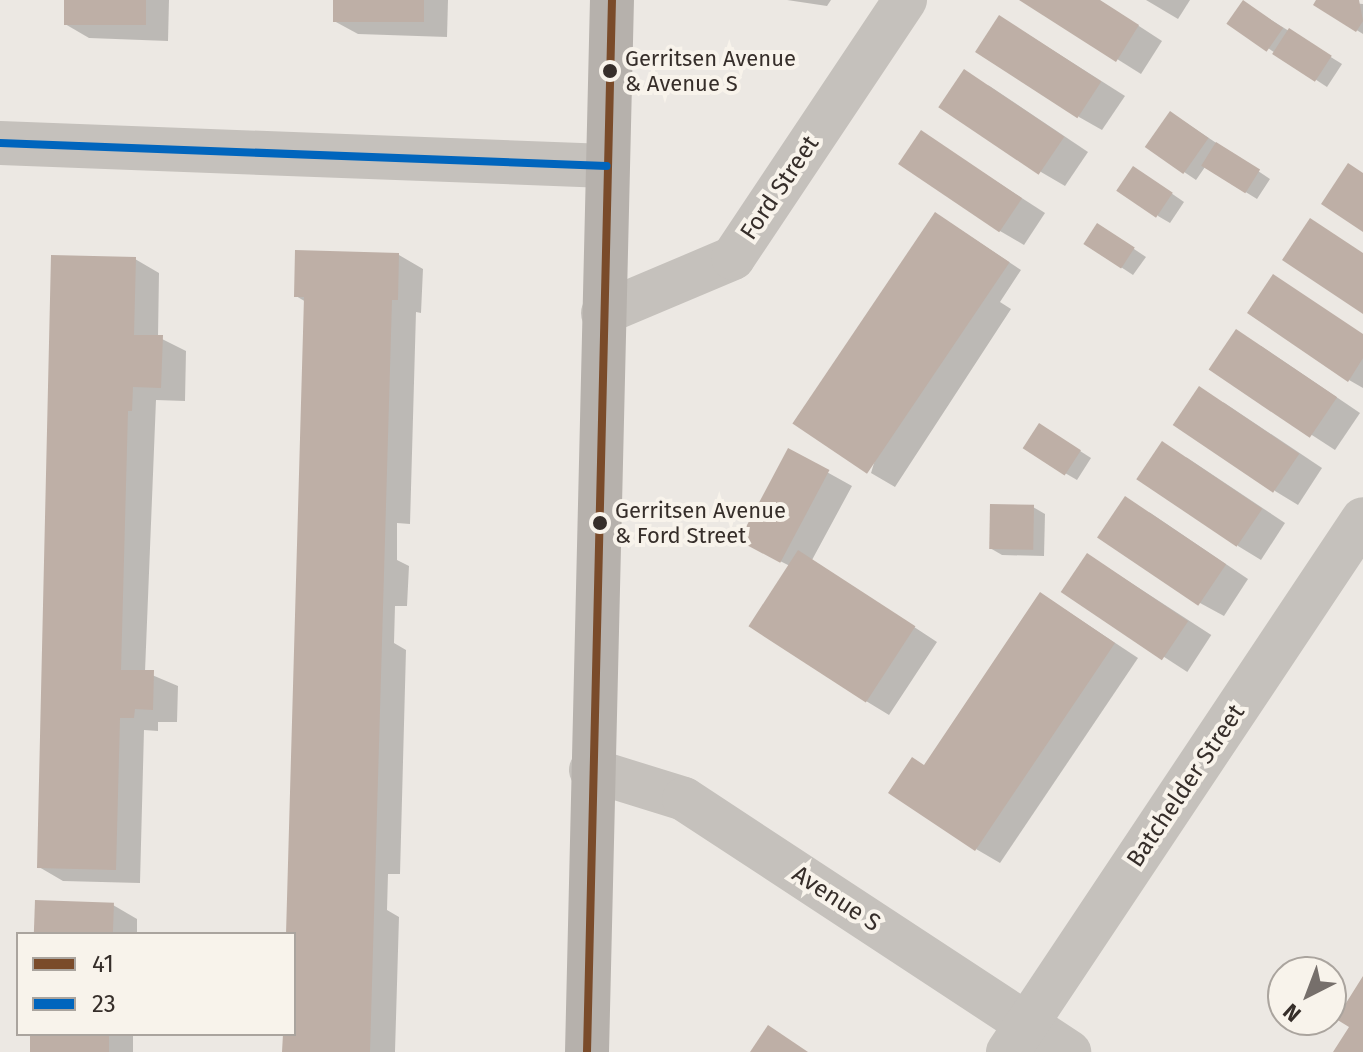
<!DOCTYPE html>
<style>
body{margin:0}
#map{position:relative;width:1363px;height:1052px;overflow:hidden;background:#ece8e3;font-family:"Fira Sans",sans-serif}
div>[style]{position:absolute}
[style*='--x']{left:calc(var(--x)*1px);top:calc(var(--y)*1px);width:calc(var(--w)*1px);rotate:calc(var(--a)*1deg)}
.shadow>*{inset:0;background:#0003;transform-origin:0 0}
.building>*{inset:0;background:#beafa6;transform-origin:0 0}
.street>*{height:44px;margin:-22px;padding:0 22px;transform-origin:22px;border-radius:22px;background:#c5c1bc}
.secondary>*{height:44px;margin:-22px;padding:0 22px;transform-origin:22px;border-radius:22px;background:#b6b1ac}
.bus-1>*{height:8px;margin:-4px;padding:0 4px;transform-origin:4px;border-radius:4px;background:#7a4b2a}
.bus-2>*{height:8px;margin:-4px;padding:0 4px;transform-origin:4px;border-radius:4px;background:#0065bd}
.dots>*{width:22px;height:22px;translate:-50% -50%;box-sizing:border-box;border:4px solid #f8f3eb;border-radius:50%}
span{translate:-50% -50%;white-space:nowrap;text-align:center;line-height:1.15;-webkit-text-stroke:8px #f8f3eb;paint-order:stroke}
.bus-label{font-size:22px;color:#362e2a}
.left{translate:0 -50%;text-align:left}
.street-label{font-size:24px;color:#362e2a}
.legend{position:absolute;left:16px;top:932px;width:280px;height:104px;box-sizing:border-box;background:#f8f3eb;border:2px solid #aaa49e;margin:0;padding:10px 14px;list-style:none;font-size:24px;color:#362e2a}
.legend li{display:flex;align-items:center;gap:16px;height:40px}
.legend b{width:40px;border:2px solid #aaa49e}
.north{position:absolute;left:1267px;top:956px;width:80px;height:80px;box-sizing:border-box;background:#f8f3eb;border:2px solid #aaa49e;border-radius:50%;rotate:222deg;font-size:22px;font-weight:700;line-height:32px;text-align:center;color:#362e2a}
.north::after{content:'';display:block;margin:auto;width:28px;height:36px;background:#766f6b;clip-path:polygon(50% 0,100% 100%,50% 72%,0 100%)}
</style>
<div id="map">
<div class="shadow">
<div style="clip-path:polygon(66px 0,169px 0,168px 41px,89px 38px,65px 24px)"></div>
<div style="clip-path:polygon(335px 0,448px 0,447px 37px,358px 34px,334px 21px)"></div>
<div style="clip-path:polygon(787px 0,831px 0,827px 6px)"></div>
<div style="clip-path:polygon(1023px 0,1099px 0,1162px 41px,1141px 74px)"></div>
<div style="clip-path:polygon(1146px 0,1190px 0,1178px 19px)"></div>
<div style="clip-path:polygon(1316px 0,1363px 4px,1363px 34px,1316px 5px)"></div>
<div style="clip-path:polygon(1255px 10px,1342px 64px,1327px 87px,1230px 23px)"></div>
<div style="clip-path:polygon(1024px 32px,1125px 96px,1102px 130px,1079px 117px)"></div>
<div style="clip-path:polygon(988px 85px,1088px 152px,1065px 186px,1041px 172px)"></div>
<div style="clip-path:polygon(1182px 120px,1270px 179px,1257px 199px,1205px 167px,1196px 180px,1147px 147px)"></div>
<div style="clip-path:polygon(922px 133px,1045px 213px,1024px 245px,1000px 231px)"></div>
<div style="clip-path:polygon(1145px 175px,1184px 202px,1170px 223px,1158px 216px)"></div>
<div style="clip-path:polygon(947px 221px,1021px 270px,1000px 302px,1011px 309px,895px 487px,871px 473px)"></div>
<div style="clip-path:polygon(1110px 233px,1146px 257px,1133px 275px,1086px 244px)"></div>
<div style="clip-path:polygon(399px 255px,423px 269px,421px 313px,416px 312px,410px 524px,397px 523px,397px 560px,409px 566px,407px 606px,395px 606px,394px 643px,406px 650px,400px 874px,388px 874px,387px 910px,399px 917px,395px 1052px,284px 1052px,285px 1034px,294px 1034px,294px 934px,288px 934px,306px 302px,296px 296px)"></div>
<div style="clip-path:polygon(135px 259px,159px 273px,158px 337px,186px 351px,185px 401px,156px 400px,145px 672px,178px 686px,177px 722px,158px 722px,158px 731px,144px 730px,140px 883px,63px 881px,39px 867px)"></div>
<div style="clip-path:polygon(1363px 334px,1363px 388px,1349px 380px)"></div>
<div style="clip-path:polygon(1261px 346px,1360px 413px,1335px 450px,1212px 370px)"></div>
<div style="clip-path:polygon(1223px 402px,1322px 468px,1298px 505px,1275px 491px)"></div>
<div style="clip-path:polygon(1052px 433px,1091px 458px,1077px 480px,1065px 473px)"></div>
<div style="clip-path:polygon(789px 451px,852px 486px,812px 560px,937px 642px,889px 715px,866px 701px,790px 566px,766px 554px)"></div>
<div style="clip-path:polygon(1186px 457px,1285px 523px,1261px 560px,1238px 546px)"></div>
<div style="clip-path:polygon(1033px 507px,1045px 514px,1044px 556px,1002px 555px,990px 548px)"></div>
<div style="clip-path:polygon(1149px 512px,1248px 579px,1224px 616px,1200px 603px)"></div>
<div style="left:1088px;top:555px;width:147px;height:44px;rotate:33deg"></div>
<div style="clip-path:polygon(1064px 609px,1138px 658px,1000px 863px,976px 849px)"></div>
<div style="clip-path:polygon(113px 905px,137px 919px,137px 934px,35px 934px)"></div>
<div style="left:32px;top:1034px;width:101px;height:18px"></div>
</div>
<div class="building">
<div style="left:64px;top:0;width:82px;height:25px"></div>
<div style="left:333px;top:0;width:91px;height:22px"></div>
<div style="clip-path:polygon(1019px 0,1100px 0,1139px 25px,1116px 62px)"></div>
<div style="left:1243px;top:0;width:49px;height:29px;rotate:35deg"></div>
<div style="clip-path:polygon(1316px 0,1359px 0,1363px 21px,1356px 32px,1313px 5px)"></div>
<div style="left:999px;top:15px;width:122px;height:44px;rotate:33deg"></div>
<div style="left:1289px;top:28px;width:51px;height:31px;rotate:33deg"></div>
<div style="left:964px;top:69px;width:121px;height:46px;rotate:34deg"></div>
<div style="left:1170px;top:111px;width:47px;height:44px;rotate:35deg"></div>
<div style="left:921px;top:130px;width:122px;height:41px;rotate:34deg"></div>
<div style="left:1216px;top:142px;width:52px;height:28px;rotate:32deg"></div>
<div style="clip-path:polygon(1348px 163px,1363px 173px,1363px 232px,1321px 204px)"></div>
<div style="left:1133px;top:166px;width:48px;height:30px;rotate:34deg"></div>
<div style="left:935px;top:212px;width:90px;height:255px;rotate:34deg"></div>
<div style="clip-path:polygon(1310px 218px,1363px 253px,1363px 314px,1282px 260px)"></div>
<div style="left:1097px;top:223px;width:45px;height:25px;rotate:33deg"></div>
<div style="clip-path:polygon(295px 250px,399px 253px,398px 300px,392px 300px,370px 1052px,282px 1052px,283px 1034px,294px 1034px,294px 934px,286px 934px,304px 297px,294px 297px)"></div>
<div style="clip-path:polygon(51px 255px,136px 257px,134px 335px,163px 335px,161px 388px,133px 387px,132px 411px,128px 411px,121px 670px,154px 670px,153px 710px,135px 709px,134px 718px,120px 718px,116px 870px,37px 868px)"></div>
<div style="clip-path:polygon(1273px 274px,1363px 334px,1363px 358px,1348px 382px,1247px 313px)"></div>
<div style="left:1236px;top:329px;width:122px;height:49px;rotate:34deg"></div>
<div style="left:1199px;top:386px;width:121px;height:47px;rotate:34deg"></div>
<div style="left:1039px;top:423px;width:50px;height:30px;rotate:33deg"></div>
<div style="left:1162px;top:441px;width:121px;height:46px;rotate:34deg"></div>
<div style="left:788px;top:448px;width:47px;height:105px;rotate:28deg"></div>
<div style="left:1125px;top:496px;width:122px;height:50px;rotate:34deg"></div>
<div style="left:990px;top:504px;width:44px;height:45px;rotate:1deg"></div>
<div style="left:798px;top:550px;width:140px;height:91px;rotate:33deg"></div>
<div style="left:1087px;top:553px;width:122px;height:47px;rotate:34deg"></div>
<div style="clip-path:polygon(1040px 592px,1115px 643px,975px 851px,888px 793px,912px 757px,924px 765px)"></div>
<div style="left:35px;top:900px;width:79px;height:34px;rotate:2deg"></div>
<div style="clip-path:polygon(1363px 976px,1363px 1052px,1333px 1052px,1349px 1027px,1336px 1019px)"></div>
<div style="clip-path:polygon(768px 1025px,808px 1052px,750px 1052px)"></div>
<div style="left:30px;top:1034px;width:79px;height:18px"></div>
</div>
<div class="street">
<div style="--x:0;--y:143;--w:607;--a:2.17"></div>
<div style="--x:603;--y:313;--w:141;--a:-22.9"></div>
<div style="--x:733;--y:258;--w:310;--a:-56.3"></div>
<div style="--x:591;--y:770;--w:97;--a:17.3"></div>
<div style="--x:684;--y:799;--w:461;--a:33.3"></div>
<div style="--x:1008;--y:1052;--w:640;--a:-56.33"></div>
</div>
<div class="secondary">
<div style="--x:587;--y:1052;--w:1052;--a:-88.64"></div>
</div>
<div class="bus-1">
<div style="--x:587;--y:1052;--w:1052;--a:-88.64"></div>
</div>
<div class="bus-2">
<div style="--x:0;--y:143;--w:607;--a:2.17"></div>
</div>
<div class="dots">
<div style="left:610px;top:71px;background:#362e2a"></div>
<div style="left:600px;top:523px;background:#362e2a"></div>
</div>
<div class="bus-label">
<span class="left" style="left:625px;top:71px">Gerritsen Avenue<br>&amp; Avenue S</span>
<span class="left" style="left:615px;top:523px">Gerritsen Avenue<br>&amp; Ford Street</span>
</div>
<div class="street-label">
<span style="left:780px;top:188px;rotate:-56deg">Ford Street</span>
<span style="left:1186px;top:786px;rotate:-56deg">Batchelder Street</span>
<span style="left:836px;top:899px;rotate:33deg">Avenue S</span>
</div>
<ul class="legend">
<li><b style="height:10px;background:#7a4b2a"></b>41</li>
<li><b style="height:10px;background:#0065bd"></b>23</li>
</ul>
<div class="north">N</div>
</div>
